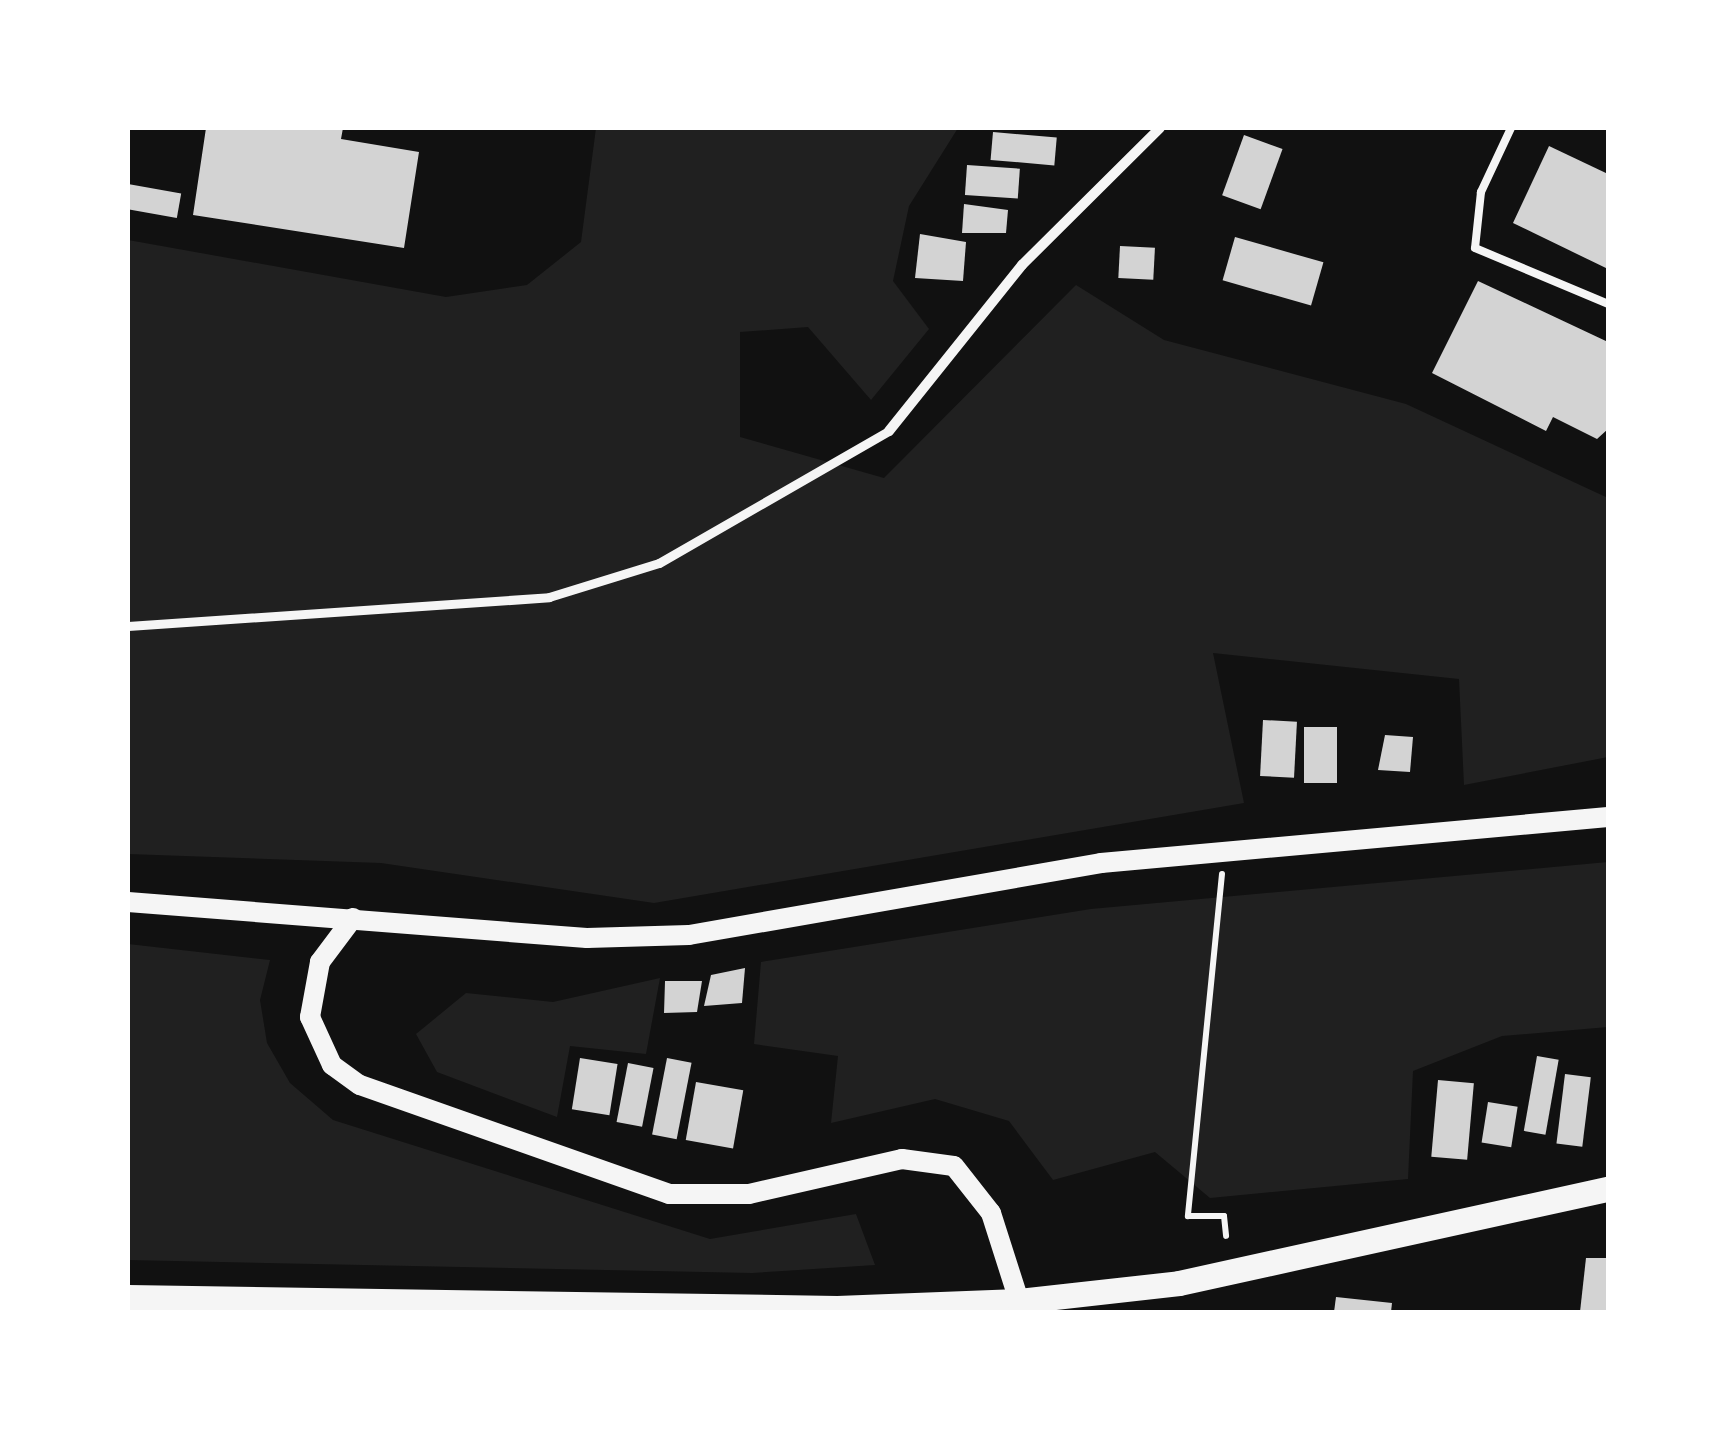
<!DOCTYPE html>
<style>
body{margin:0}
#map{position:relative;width:1736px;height:1440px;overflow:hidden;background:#111;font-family:"Titillium Web",sans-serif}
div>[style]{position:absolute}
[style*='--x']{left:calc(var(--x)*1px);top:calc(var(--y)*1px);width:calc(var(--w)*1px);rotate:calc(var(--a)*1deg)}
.green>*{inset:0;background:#202020}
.building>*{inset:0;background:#d3d3d3;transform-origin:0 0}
.path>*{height:6px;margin:-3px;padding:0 3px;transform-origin:3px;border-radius:3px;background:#f5f5f5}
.service>*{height:8px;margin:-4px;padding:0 4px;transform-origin:4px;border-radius:4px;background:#f5f5f5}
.pedestrian>*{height:9px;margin:-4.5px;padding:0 4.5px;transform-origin:4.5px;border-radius:4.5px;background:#f5f5f5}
.minor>*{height:10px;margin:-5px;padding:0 5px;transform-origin:5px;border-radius:5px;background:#f5f5f5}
.secondary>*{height:20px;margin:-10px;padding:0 10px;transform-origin:10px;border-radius:10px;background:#f5f5f5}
.primary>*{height:25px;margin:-12.5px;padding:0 12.5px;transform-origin:12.5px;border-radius:12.5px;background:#f5f5f5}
span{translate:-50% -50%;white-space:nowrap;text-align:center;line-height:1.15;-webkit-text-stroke:8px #fff;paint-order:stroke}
.frame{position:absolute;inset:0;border:130px solid #fff;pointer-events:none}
</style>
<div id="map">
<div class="green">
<div style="clip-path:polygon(596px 128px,958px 128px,909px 206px,893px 281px,929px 329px,871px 400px,808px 327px,740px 332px,740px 437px,884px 478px,1076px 285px,1164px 340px,1406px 404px,1608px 498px,1608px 757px,1464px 785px,1459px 679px,1213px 653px,1244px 803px,654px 903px,381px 863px,128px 854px,128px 240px,446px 297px,527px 285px,581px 242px)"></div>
<div style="clip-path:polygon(1608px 862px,1608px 1027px,1502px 1036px,1413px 1071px,1408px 1179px,1210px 1198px,1155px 1152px,1053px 1180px,1009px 1121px,935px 1099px,831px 1123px,838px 1056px,754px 1044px,761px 962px,1091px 909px)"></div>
<div style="clip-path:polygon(128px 944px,270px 960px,260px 1000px,267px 1043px,290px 1083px,333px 1120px,710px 1239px,856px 1214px,875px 1265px,752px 1273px,128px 1260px)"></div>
<div style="clip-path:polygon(660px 978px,646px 1054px,570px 1046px,557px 1117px,437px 1072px,416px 1034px,466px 993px,553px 1002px)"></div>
</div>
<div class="building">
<div style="clip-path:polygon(206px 128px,343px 128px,341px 139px,419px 152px,404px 248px,193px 215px)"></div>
<div style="left:993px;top:132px;width:64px;height:28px;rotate:5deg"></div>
<div style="left:1244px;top:135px;width:41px;height:64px;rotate:20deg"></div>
<div style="clip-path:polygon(1549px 146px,1608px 174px,1608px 269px,1513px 223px)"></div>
<div style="left:967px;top:165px;width:53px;height:30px;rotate:4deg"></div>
<div style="left:128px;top:184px;width:54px;height:25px;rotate:10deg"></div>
<div style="clip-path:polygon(964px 204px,1008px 210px,1006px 233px,962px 233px)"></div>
<div style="clip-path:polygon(920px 234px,966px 242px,963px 281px,915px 278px)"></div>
<div style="left:1235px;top:237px;width:92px;height:45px;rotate:16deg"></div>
<div style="left:1120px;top:246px;width:35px;height:32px;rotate:3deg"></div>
<div style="clip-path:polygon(1478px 281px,1608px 342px,1608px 429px,1597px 439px,1553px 417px,1546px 431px,1432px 373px)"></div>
<div style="left:1263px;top:720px;width:34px;height:56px;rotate:3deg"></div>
<div style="left:1304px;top:727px;width:33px;height:56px"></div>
<div style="clip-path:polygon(1385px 735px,1413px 737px,1410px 772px,1378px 770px)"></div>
<div style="clip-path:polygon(745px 968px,742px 1003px,704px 1006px,711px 975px)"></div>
<div style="clip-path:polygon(665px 981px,702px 981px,697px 1012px,664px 1013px)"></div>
<div style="left:1537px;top:1056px;width:22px;height:76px;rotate:10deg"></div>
<div style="left:580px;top:1058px;width:38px;height:52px;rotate:9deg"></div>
<div style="left:667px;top:1058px;width:25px;height:78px;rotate:11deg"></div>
<div style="left:628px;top:1063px;width:26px;height:60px;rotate:11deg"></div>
<div style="left:1565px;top:1074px;width:26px;height:70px;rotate:7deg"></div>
<div style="left:1438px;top:1080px;width:36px;height:77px;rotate:5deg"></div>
<div style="left:696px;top:1082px;width:48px;height:59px;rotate:10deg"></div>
<div style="left:1488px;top:1102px;width:30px;height:41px;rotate:9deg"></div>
<div style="clip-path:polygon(1586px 1258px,1608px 1258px,1608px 1312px,1580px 1312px)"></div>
<div style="clip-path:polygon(1336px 1297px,1392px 1303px,1391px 1312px,1334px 1312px)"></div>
</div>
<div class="path">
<div style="--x:1222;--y:874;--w:344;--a:95.7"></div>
<div style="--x:1188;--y:1216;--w:36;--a:0"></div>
<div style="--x:1224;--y:1216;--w:20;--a:84"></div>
</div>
<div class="service">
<div style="--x:1511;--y:128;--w:71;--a:115.1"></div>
<div style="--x:1481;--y:192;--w:56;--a:96.1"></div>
<div style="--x:1475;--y:248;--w:144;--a:22.8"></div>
</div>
<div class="pedestrian">
<div style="--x:128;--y:626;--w:422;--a:-3.9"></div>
<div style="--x:549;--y:597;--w:115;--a:-17.2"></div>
<div style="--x:659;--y:563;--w:265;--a:-29.9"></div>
</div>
<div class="minor">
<div style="--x:889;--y:431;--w:213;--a:-51.3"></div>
<div style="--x:1022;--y:265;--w:194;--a:-44.8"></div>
</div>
<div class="secondary">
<div style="--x:128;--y:902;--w:460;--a:4.5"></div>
<div style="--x:587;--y:938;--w:102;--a:-1.7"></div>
<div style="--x:689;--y:935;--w:418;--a:-9.9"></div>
<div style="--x:1101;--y:863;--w:509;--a:-5.18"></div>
<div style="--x:353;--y:918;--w:55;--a:126.9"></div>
<div style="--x:320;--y:962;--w:56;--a:100.3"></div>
<div style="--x:310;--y:1017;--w:53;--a:65.4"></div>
<div style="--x:332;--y:1065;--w:34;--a:36"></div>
<div style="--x:360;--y:1085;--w:328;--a:19.4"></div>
<div style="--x:669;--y:1194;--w:80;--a:0"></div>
<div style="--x:749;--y:1194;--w:157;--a:-12.9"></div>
<div style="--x:902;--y:1159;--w:52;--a:7.7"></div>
<div style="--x:954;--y:1166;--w:60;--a:51.8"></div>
<div style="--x:991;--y:1213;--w:92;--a:72.3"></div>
</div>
<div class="primary">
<div style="--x:128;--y:1297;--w:709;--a:0.89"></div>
<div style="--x:837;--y:1308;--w:182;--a:-2.2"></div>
<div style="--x:1019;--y:1301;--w:161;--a:-6.4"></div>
<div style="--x:1179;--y:1283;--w:439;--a:-12.4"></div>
</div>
<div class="frame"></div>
</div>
